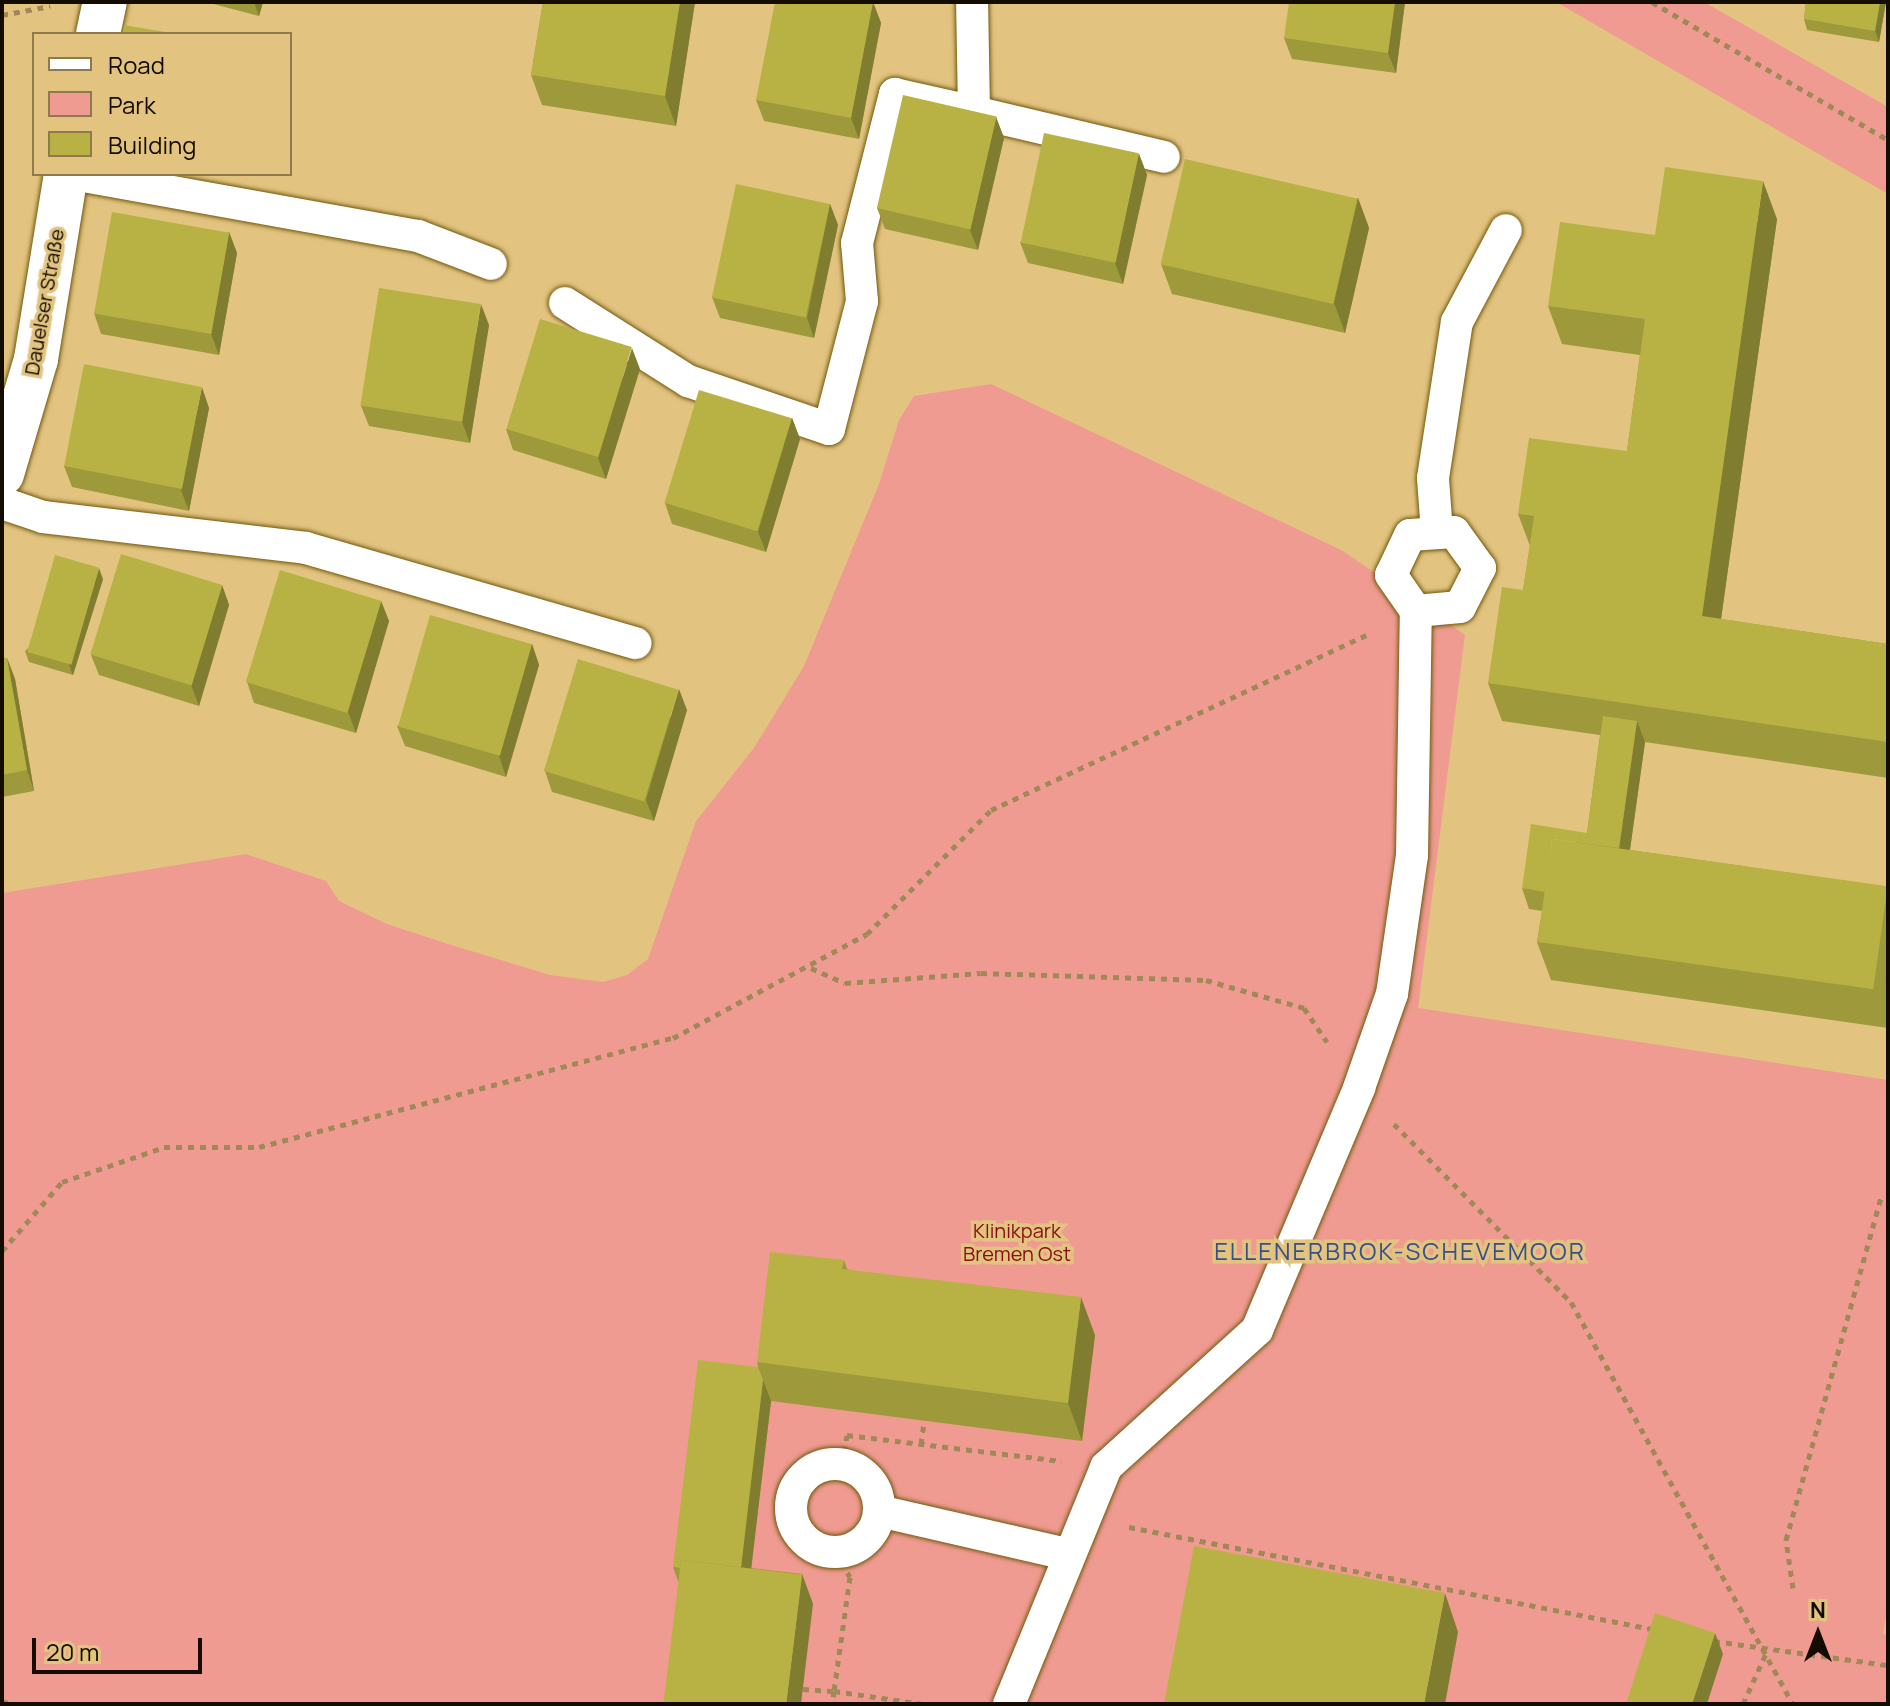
<!DOCTYPE html>
<meta charset="utf-8">
<style>
body{margin:0}
#map{position:relative;width:1890px;height:1706px;overflow:hidden;background:#e2c480;font-family:Manrope,sans-serif}
div>[style]{position:absolute}
[style*='--x']{left:calc(var(--x)*1px);top:calc(var(--y)*1px);width:calc(var(--w)*1px);rotate:calc(var(--a)*1deg)}
.green>*{inset:0;background:#f09b91}
.path>*{height:5px;margin-top:-2.5px;transform-origin:0;background:repeating-linear-gradient(90deg,#a08957 0 6px,transparent 0 12px)}
.roads{filter:drop-shadow(0 0 2px #73580c) drop-shadow(0 0 2px #73580c)}
.service>*{height:32px;margin:-16px;padding:0 16px;transform-origin:16px;border-radius:16px;background:#fff}
.service>.ring{margin:-16px;padding:0;box-sizing:content-box;background:none;border:32px solid #fff;border-radius:50%}
.minor>*{height:44px;margin:-22px;padding:0 22px;transform-origin:22px;border-radius:22px;background:#fff}
.wall>*{inset:0;background:#9e993a}
.shaded-wall>*{inset:0;background:#817d30}
.building>*{inset:0;background:#b8b244;transform-origin:0 0}
span{translate:-50% -50%;white-space:nowrap;text-align:center;line-height:1.15;-webkit-text-stroke:7px #e2c480;paint-order:stroke}
.street-label{font-size:20px;color:#140c00}
.park-label{font-size:20px;color:#880d13}
.quarter-label{font-size:24px;color:#394f8a;letter-spacing:2px}
.frame{position:absolute;inset:0;border:4px solid #140c00;pointer-events:none}
.legend{position:absolute;left:32px;top:32px;width:260px;height:144px;box-sizing:border-box;background:#e2c480;border:2px solid #907a4d;margin:0;padding:10px 14px;list-style:none;font-size:24px;color:#140c00}
.legend li{display:flex;align-items:center;gap:16px;height:40px}
.legend b{width:40px;border:2px solid #907a4d}
.north{position:absolute;left:1778px;top:1594px;width:80px;height:80px;-webkit-text-stroke:6px #e2c480;paint-order:stroke;rotate:0deg;font-size:22px;font-weight:700;line-height:32px;text-align:center;color:#140c00}
.north::after{content:'';display:block;margin:auto;width:28px;height:36px;background:#140c00;clip-path:polygon(50% 0,100% 100%,50% 72%,0 100%)}
.scale{position:absolute;left:32px;top:1638px;width:170px;height:36px;box-sizing:border-box;border:4px solid #140c00;border-top:0;padding-left:10px;font-size:24px;line-height:28px;white-space:nowrap;color:#140c00;-webkit-text-stroke:6px #e2c480;paint-order:stroke}
</style>
<div id="map">
<div class="green">
<div style="clip-path:polygon(1556px 2px,1704px 2px,1888px 107px,1888px 194px)"></div>
<div style="clip-path:polygon(991px 384px,1343px 551px,1465px 635px,1418px 1008px,1888px 1080px,1888px 1604px,1883px 1634px,1888px 1635px,1888px 1704px,2px 1704px,2px 893px,246px 854px,326px 881px,339px 901px,387px 924px,448px 944px,550px 975px,603px 982px,627px 975px,648px 959px,696px 821px,754px 748px,804px 666px,879px 484px,899px 420px,914px 396px)"></div>
</div>
<div class="path">
<div style="--x:1652;--y:2;--w:273;--a:30.3"></div>
<div style="--x:2;--y:15;--w:49;--a:-10.6"></div>
<div style="--x:811;--y:968;--w:37;--a:24"></div>
<div style="--x:845;--y:983;--w:136;--a:-4.2"></div>
<div style="--x:981;--y:973;--w:225;--a:1.8"></div>
<div style="--x:1206;--y:980;--w:102;--a:15.9"></div>
<div style="--x:1304;--y:1008;--w:41;--a:55.9"></div>
<div style="--x:1394;--y:1124;--w:251;--a:45.2"></div>
<div style="--x:1571;--y:1302;--w:459;--a:61.1"></div>
<div style="--x:2;--y:1251;--w:91;--a:-49"></div>
<div style="--x:62;--y:1182;--w:108;--a:-18.9"></div>
<div style="--x:164;--y:1147;--w:95;--a:0"></div>
<div style="--x:259;--y:1147;--w:428;--a:-14.8"></div>
<div style="--x:673;--y:1038;--w:220;--a:-28.2"></div>
<div style="--x:867;--y:934;--w:175;--a:-45"></div>
<div style="--x:991;--y:810;--w:417;--a:-25"></div>
<div style="--x:921;--y:1444;--w:22;--a:-82"></div>
<div style="--x:842;--y:1464;--w:29;--a:-80"></div>
<div style="--x:847;--y:1435;--w:216;--a:6.9"></div>
<div style="--x:1129;--y:1527;--w:538;--a:11.04"></div>
<div style="--x:835;--y:1552;--w:29;--a:59"></div>
<div style="--x:850;--y:1577;--w:115;--a:98"></div>
<div style="--x:834;--y:1691;--w:90;--a:8.3"></div>
<div style="--x:1793;--y:1588;--w:49;--a:-98.3"></div>
<div style="--x:1786;--y:1540;--w:358;--a:-74.5"></div>
<div style="--x:1714;--y:1641;--w:176;--a:7.9"></div>
<div style="--x:803;--y:1689;--w:31;--a:4"></div>
<div style="--x:834;--y:1691;--w:13;--a:99"></div>
<div style="--x:2;--y:1701;--w:9;--a:18"></div>
<div style="--x:1743;--y:1704;--w:58;--a:-65.6"></div>
</div>
<div class="roads">
<div class="service">
<div style="--x:974;--y:112;--w:195;--a:13.3"></div>
<div style="--x:73;--y:174;--w:351;--a:10.2"></div>
<div style="--x:418;--y:236;--w:78;--a:21"></div>
<div style="--x:565;--y:303;--w:146;--a:32.4"></div>
<div style="--x:688;--y:381;--w:149;--a:18.8"></div>
<div style="--x:829;--y:429;--w:132;--a:-75.5"></div>
<div style="--x:862;--y:301;--w:58;--a:-94.9"></div>
<div style="--x:857;--y:243;--w:154;--a:-75.7"></div>
<div style="--x:895;--y:94;--w:81;--a:12.8"></div>
<div style="--x:974;--y:112;--w:110;--a:-91"></div>
<div style="--x:2;--y:503;--w:43;--a:18.9"></div>
<div style="--x:43;--y:517;--w:265;--a:6.7"></div>
<div style="--x:306;--y:548;--w:343;--a:16.1"></div>
<div style="--x:1437;--y:533;--w:55;--a:-94.2"></div>
<div style="--x:1433;--y:478;--w:158;--a:-81.3"></div>
<div style="--x:1457;--y:322;--w:104;--a:-62"></div>
<div class="ring" style="left:791px;top:1464px;width:56px;height:56px"></div>
<div style="--x:879;--y:1511;--w:193;--a:12.9"></div>
<div style="--x:1009;--y:1704;--w:256;--a:-67.7"></div>
<div style="--x:1106;--y:1467;--w:204;--a:-42.2"></div>
<div style="--x:1257;--y:1330;--w:263;--a:-67.1"></div>
<div style="--x:1359;--y:1088;--w:100;--a:-70.7"></div>
<div style="--x:1392;--y:994;--w:139;--a:-81.8"></div>
<div style="--x:1412;--y:856;--w:245;--a:-89.1"></div>
<div style="--x:1416;--y:611;--w:44;--a:-5.2"></div>
<div style="--x:1460;--y:607;--w:44;--a:-62.9"></div>
<div style="--x:1480;--y:568;--w:44;--a:-125.8"></div>
<div style="--x:1454;--y:532;--w:44;--a:176.1"></div>
<div style="--x:1410;--y:535;--w:44;--a:115.4"></div>
<div style="--x:1391;--y:575;--w:44;--a:55.2"></div>
</div>
<div class="minor">
<div style="--x:98;--y:34;--w:33;--a:-78"></div>
<div style="--x:2;--y:474;--w:120;--a:-73.5"></div>
<div style="--x:36;--y:359;--w:187;--a:-80.8"></div>
</div>
</div>
<div class="wall">
<div style="clip-path:polygon(206px 2px,263px 2px,259px 16px)"></div>
<div style="clip-path:polygon(543px 2px,695px 2px,676px 126px,542px 105px,531px 75px)"></div>
<div style="clip-path:polygon(873px 2px,881px 23px,859px 139px,764px 121px,756px 100px)"></div>
<div style="clip-path:polygon(1405px 2px,1396px 73px,1292px 59px,1284px 38px)"></div>
<div style="clip-path:polygon(1806px 2px,1886px 2px,1879px 42px,1807px 30px,1804px 19px)"></div>
<div style="clip-path:polygon(996px 117px,1004px 138px,978px 250px,885px 229px,877px 208px)"></div>
<div style="clip-path:polygon(1139px 154px,1147px 175px,1123px 284px,1028px 263px,1020px 242px)"></div>
<div style="clip-path:polygon(1358px 198px,1369px 228px,1345px 333px,1172px 294px,1161px 264px)"></div>
<div style="clip-path:polygon(830px 204px,838px 225px,814px 338px,720px 318px,712px 297px)"></div>
<div style="clip-path:polygon(1777px 219px,1721px 619px,1888px 644px,1888px 778px,1645px 742px,1630px 850px,1888px 887px,1888px 1028px,1551px 980px,1537px 942px,1542px 911px,1529px 909px,1522px 888px,1587px 833px,1600px 735px,1502px 721px,1488px 683px,1523px 590px,1530px 546px,1518px 514px,1627px 451px,1640px 355px,1562px 344px,1548px 306px,1655px 235px)"></div>
<div style="clip-path:polygon(229px 232px,237px 253px,219px 355px,101px 334px,94px 313px)"></div>
<div style="clip-path:polygon(489px 325px,470px 443px,369px 426px,361px 406px)"></div>
<div style="clip-path:polygon(640px 369px,606px 479px,513px 450px,506px 429px)"></div>
<div style="clip-path:polygon(209px 408px,189px 511px,72px 487px,64px 466px)"></div>
<div style="clip-path:polygon(792px 418px,800px 439px,766px 552px,672px 524px,665px 503px)"></div>
<div style="clip-path:polygon(103px 579px,73px 675px,29px 662px,25px 651px)"></div>
<div style="clip-path:polygon(222px 585px,229px 605px,199px 706px,99px 675px,91px 655px)"></div>
<div style="clip-path:polygon(381px 601px,389px 621px,356px 733px,254px 703px,247px 682px)"></div>
<div style="clip-path:polygon(532px 644px,539px 665px,506px 777px,405px 746px,397px 726px)"></div>
<div style="clip-path:polygon(7px 658px,15px 679px,34px 791px,2px 797px,2px 659px)"></div>
<div style="clip-path:polygon(687px 710px,654px 821px,552px 792px,545px 771px)"></div>
<div style="clip-path:polygon(844px 1260px,847px 1269px,1095px 1335px,1082px 1441px,771px 1401px,751px 1568px,802px 1574px,813px 1604px,678px 1581px,673px 1567px,758px 1367px,757px 1362px)"></div>
</div>
<div class="shaded-wall">
<div style="clip-path:polygon(254px 2px,263px 2px,259px 16px)"></div>
<div style="clip-path:polygon(680px 2px,695px 2px,676px 126px,665px 96px)"></div>
<div style="clip-path:polygon(873px 2px,881px 23px,859px 139px,851px 118px)"></div>
<div style="clip-path:polygon(1395px 2px,1405px 2px,1396px 73px,1388px 53px)"></div>
<div style="clip-path:polygon(1880px 2px,1886px 2px,1879px 42px,1875px 31px)"></div>
<div style="clip-path:polygon(996px 117px,1004px 138px,978px 250px,970px 230px)"></div>
<div style="clip-path:polygon(1139px 154px,1147px 175px,1123px 284px,1115px 263px)"></div>
<div style="clip-path:polygon(1763px 181px,1777px 219px,1716px 655px,1702px 616px)"></div>
<div style="clip-path:polygon(1358px 198px,1369px 228px,1345px 333px,1334px 303px)"></div>
<div style="clip-path:polygon(830px 204px,838px 225px,814px 338px,807px 318px)"></div>
<div style="clip-path:polygon(229px 232px,237px 253px,219px 355px,211px 334px)"></div>
<div style="clip-path:polygon(481px 304px,489px 325px,470px 443px,462px 422px)"></div>
<div style="clip-path:polygon(632px 348px,640px 369px,606px 479px,598px 458px)"></div>
<div style="clip-path:polygon(202px 387px,209px 408px,189px 511px,181px 490px)"></div>
<div style="clip-path:polygon(792px 418px,800px 439px,766px 552px,758px 532px)"></div>
<div style="clip-path:polygon(99px 568px,103px 579px,73px 675px,69px 665px)"></div>
<div style="clip-path:polygon(222px 585px,229px 605px,199px 706px,191px 685px)"></div>
<div style="clip-path:polygon(381px 601px,389px 621px,356px 733px,348px 712px)"></div>
<div style="clip-path:polygon(532px 644px,539px 665px,506px 777px,499px 756px)"></div>
<div style="clip-path:polygon(7px 658px,15px 679px,34px 791px,27px 770px)"></div>
<div style="clip-path:polygon(679px 689px,687px 710px,654px 821px,646px 800px)"></div>
<div style="clip-path:polygon(1637px 721px,1645px 742px,1625px 885px,1617px 864px)"></div>
<div style="clip-path:polygon(1081px 1297px,1095px 1335px,1082px 1441px,1068px 1403px)"></div>
<div style="clip-path:polygon(763px 1380px,771px 1401px,748px 1596px,740px 1576px)"></div>
<div style="clip-path:polygon(802px 1574px,813px 1604px,801px 1704px,786px 1704px)"></div>
<div style="clip-path:polygon(1445px 1593px,1458px 1632px,1445px 1704px,1424px 1704px)"></div>
<div style="clip-path:polygon(1715px 1633px,1723px 1654px,1707px 1704px,1692px 1704px)"></div>
</div>
<div class="building">
<div style="clip-path:polygon(543px 2px,680px 2px,665px 96px,531px 75px)"></div>
<div style="clip-path:polygon(775px 2px,873px 2px,851px 118px,756px 100px)"></div>
<div style="clip-path:polygon(1289px 2px,1395px 2px,1388px 53px,1284px 38px)"></div>
<div style="clip-path:polygon(1806px 2px,1880px 2px,1875px 31px,1804px 19px)"></div>
<div style="clip-path:polygon(124px 25px,177px 34px,123px 34px)"></div>
<div style="left:903px;top:95px;width:96px;height:116px;rotate:13deg"></div>
<div style="left:1044px;top:133px;width:97px;height:112px;rotate:12deg"></div>
<div style="left:1185px;top:159px;width:177px;height:108px;rotate:13deg"></div>
<div style="clip-path:polygon(1665px 167px,1763px 181px,1702px 616px,1888px 644px,1888px 742px,1488px 683px,1502px 587px,1523px 590px,1534px 516px,1518px 514px,1529px 438px,1627px 451px,1645px 319px,1548px 306px,1560px 222px,1655px 235px)"></div>
<div style="left:736px;top:184px;width:96px;height:116px;rotate:12deg"></div>
<div style="left:112px;top:212px;width:119px;height:103px;rotate:10deg"></div>
<div style="left:379px;top:288px;width:103px;height:119px;rotate:9deg"></div>
<div style="left:540px;top:319px;width:96px;height:115px;rotate:17deg"></div>
<div style="left:84px;top:364px;width:120px;height:104px;rotate:11deg"></div>
<div style="left:699px;top:390px;width:97px;height:118px;rotate:17deg"></div>
<div style="left:121px;top:554px;width:106px;height:105px;rotate:17deg"></div>
<div style="left:55px;top:555px;width:46px;height:101px;rotate:16deg"></div>
<div style="left:280px;top:570px;width:106px;height:117px;rotate:17deg"></div>
<div style="left:430px;top:615px;width:106px;height:116px;rotate:16deg"></div>
<div style="clip-path:polygon(7px 658px,27px 770px,2px 775px,2px 659px)"></div>
<div style="left:578px;top:659px;width:105px;height:117px;rotate:17deg"></div>
<div style="clip-path:polygon(1603px 716px,1637px 721px,1619px 848px,1552px 839px,1545px 892px,1522px 888px,1531px 824px,1587px 833px)"></div>
<div style="left:1552px;top:839px;width:339px;height:104px;rotate:8deg"></div>
<div style="clip-path:polygon(770px 1252px,844px 1260px,842px 1269px,1081px 1297px,1068px 1403px,757px 1362px)"></div>
<div style="clip-path:polygon(698px 1360px,758px 1367px,763px 1380px,741px 1567px,681px 1560px,680px 1568px,673px 1567px)"></div>
<div style="clip-path:polygon(1194px 1546px,1445px 1593px,1424px 1704px,1164px 1704px)"></div>
<div style="left:681px;top:1560px;width:122px;height:145px;rotate:7deg"></div>
<div style="clip-path:polygon(1655px 1613px,1715px 1633px,1692px 1704px,1626px 1704px)"></div>
</div>
<div class="street-label">
<span style="left:44px;top:302px;rotate:-80deg">Dauelser Straße</span>
</div>
<div class="park-label">
<span style="left:1017px;top:1242px">Klinikpark<br>Bremen Ost</span>
</div>
<div class="quarter-label">
<span style="left:1400px;top:1251px">ELLENERBROK-SCHEVEMOOR</span>
</div>
<div class="frame"></div>
<ul class="legend">
<li><b style="height:10px;background:#fff"></b>Road</li>
<li><b style="height:22px;background:#f09b91"></b>Park</li>
<li><b style="height:22px;background:#b8b244"></b>Building</li>
</ul>
<div class="north">N</div>
<div class="scale">20 m</div>
</div>
